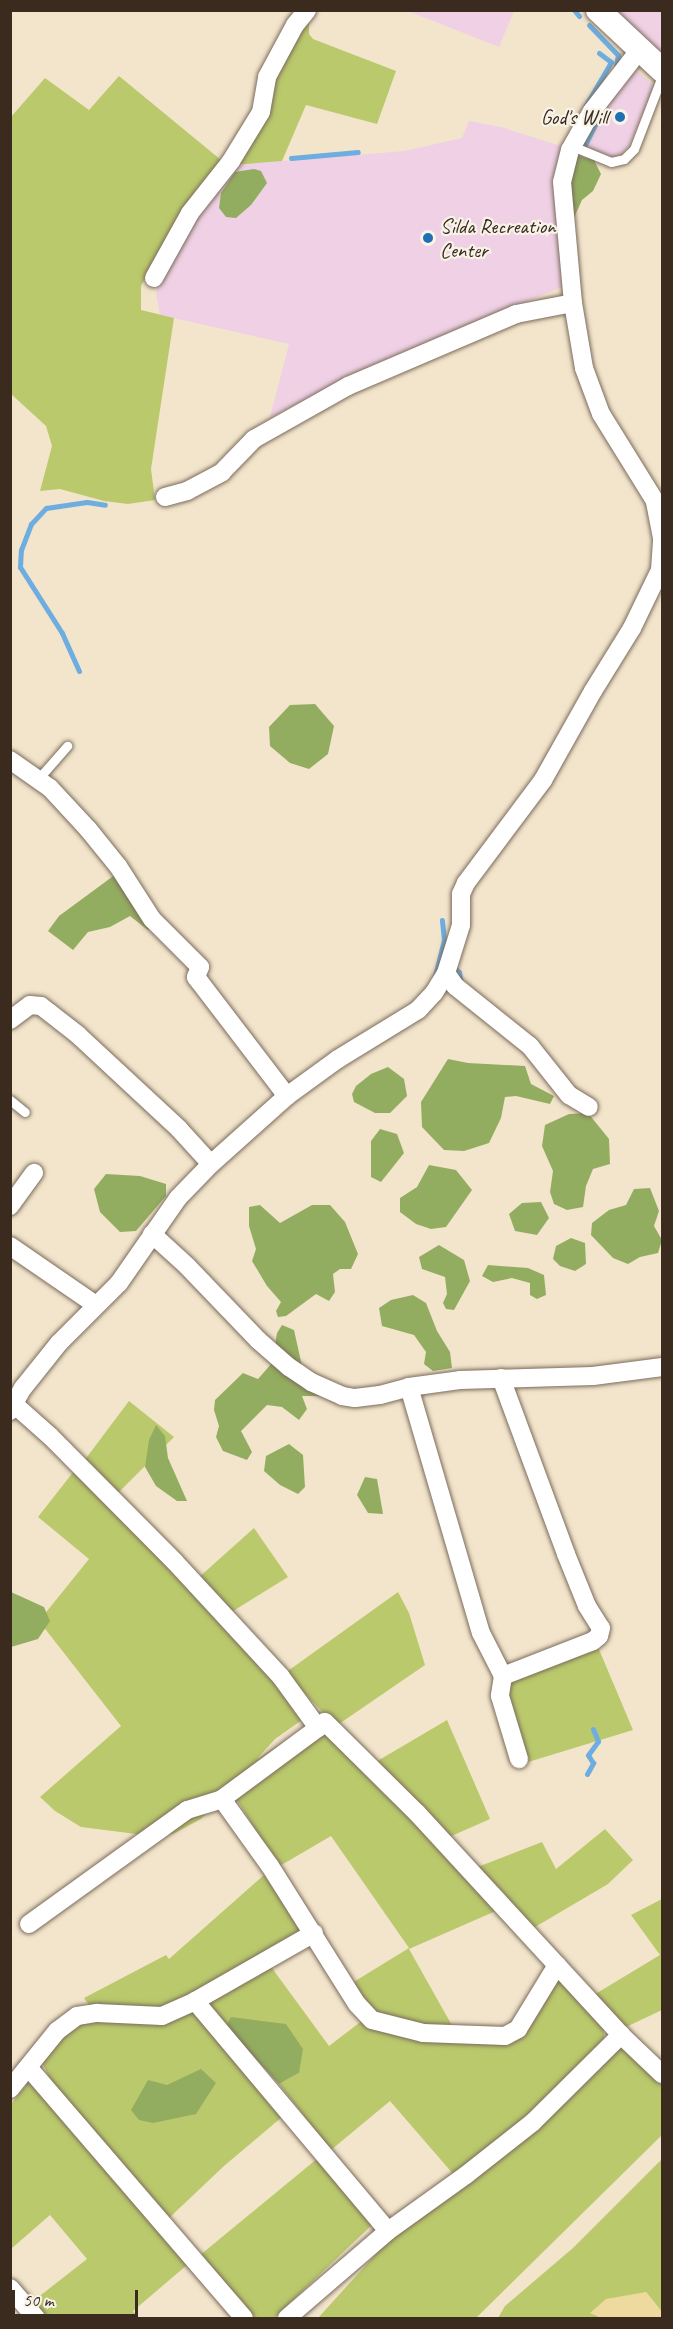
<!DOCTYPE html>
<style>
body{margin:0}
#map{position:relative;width:673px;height:2329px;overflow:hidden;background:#f3e5cc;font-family:Caveat,sans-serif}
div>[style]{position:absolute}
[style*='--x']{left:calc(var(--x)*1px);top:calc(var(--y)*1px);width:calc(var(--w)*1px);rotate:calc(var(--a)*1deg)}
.built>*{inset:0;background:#efd0e5}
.green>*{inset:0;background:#bac96c}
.forest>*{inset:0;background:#93ad60}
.sand>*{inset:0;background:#eeda9e}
.stream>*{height:5px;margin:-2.5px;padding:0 2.5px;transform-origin:2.5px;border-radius:2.5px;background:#6dade0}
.roads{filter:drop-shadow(0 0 2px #7b6b5b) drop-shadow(0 0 2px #7b6b5b)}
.lane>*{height:9px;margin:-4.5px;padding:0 4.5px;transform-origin:4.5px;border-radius:4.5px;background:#fff}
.street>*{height:18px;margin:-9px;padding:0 9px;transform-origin:9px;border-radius:9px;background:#fff}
.secondary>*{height:24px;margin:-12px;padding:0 12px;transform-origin:12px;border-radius:12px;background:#fff}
.dots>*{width:16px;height:16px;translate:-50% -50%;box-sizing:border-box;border:3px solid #f7f3e8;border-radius:50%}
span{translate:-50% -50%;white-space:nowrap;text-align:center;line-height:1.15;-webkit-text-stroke:4.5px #f7f3e8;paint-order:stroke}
.poi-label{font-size:21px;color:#3b2a1e}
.right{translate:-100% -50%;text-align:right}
.left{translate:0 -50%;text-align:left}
.frame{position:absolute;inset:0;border:12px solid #3b2a1e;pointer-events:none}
.scale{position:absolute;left:12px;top:2290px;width:126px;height:27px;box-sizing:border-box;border:3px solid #3b2a1e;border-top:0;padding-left:8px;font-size:18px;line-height:21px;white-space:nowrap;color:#3b2a1e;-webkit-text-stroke:4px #f7f3e8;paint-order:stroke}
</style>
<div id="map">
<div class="built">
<div style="clip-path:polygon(408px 11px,514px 11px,499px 47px)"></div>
<div style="clip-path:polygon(595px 11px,662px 11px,662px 66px)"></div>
<div style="clip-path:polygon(633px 67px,655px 87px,629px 146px,621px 155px,609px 159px,580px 146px,590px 125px)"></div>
<div style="clip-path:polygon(469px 121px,501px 127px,567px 148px,567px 285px,409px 350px,270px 417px,289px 344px,160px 315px,156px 293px,161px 277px,205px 205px,234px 165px,405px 151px,462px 138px)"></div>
</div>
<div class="green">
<div style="clip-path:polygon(309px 21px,309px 34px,313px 39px,396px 71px,377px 124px,306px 105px,282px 161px,234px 165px,294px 38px)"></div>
<div style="clip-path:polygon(119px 76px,221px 160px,161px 249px,141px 286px,141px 310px,174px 318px,151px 469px,155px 500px,128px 504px,104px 501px,60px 489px,40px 491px,52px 446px,46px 426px,11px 394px,10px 118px,45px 78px,89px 110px)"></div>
<div style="clip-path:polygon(129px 1401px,174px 1437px,117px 1494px,84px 1461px)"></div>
<div style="clip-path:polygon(74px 1471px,309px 1715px,275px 1739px,256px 1760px,316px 1720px,498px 1910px,409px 1949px,454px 2029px,419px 2029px,368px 2014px,352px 1983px,409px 1948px,331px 1836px,278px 1867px,230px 1788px,201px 1819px,173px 1834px,144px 1835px,81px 1827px,55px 1811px,40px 1797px,121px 1726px,39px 1621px,89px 1559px,38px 1517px)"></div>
<div style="clip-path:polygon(254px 1528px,288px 1577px,230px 1613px,197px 1579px)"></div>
<div style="clip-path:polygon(398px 1592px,409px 1613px,425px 1665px,336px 1726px,285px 1673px)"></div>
<div style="clip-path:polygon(595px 1640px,633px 1730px,525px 1763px,500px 1678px)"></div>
<div style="clip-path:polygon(447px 1720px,490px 1819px,447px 1838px,374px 1763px)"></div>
<div style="clip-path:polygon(605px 1829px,633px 1860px,608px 1884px,530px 1930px,504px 1893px,475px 1868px,542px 1842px,556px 1869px)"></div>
<div style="clip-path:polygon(264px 1875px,302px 1930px,158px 2014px,89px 2005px,84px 1998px,166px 1955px,169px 1959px)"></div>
<div style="clip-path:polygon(662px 1899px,662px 2010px,626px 2027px,592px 1996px,660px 1955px,631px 1915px)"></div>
<div style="clip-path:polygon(269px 1964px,329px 2046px,363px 2020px,512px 2040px,558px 1975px,603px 2027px,605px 2041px,531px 2119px,454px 2175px,390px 2101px,331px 2150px,279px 2084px,299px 2073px,226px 2026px,204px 2003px)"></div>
<div style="clip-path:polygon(193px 2009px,282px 2117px,224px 2166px,168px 2219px,54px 2088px,43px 2064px,49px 2050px,85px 2018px)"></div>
<div style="clip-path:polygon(622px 2045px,662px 2084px,662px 2135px,476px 2318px,318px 2318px,385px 2244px)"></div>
<div style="clip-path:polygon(28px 2083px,39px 2090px,187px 2265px,133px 2311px,139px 2318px,46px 2318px,32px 2302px,87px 2259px,50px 2215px,11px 2249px,11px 2104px)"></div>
<div style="clip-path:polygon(318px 2158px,374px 2223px,274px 2318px,255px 2318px,199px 2256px)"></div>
<div style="clip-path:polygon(662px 2159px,662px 2312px,646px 2292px,591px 2313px,602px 2318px,498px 2318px,505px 2306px,573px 2248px)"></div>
</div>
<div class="forest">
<div style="clip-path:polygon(579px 156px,594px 160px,601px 174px,593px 191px,582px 200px,572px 222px,571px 164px)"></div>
<div style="clip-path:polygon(254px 169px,261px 171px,267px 183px,251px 205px,236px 218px,226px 217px,219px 208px,221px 193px,235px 172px)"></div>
<div style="clip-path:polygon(315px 704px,334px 726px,328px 754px,309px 769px,290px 763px,270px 746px,269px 727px,290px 705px)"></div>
<div style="clip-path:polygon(116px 874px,157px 925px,148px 930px,130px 916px,110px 927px,88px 932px,73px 950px,48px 931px,59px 916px)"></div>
<div style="clip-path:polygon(448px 1059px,468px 1063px,525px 1066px,531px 1084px,554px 1096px,550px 1104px,516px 1096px,505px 1097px,501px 1118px,489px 1143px,464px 1151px,444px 1150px,422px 1127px,421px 1102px)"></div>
<div style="clip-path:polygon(388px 1067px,404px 1079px,407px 1096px,390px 1113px,375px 1113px,354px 1102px,352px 1094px,356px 1086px,371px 1074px)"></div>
<div style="clip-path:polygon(588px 1113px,609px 1139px,610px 1164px,593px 1169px,586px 1186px,583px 1207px,567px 1210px,554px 1204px,550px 1192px,553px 1171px,542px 1146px,545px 1125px,569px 1114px)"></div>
<div style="clip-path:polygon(380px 1129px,397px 1134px,404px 1153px,381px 1182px,371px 1177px,371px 1141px)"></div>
<div style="clip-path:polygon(429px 1165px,456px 1170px,472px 1190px,446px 1227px,431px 1229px,416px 1224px,400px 1212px,400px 1198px,417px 1187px)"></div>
<div style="clip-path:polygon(106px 1174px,140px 1176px,166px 1184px,166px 1196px,136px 1231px,120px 1232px,100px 1212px,94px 1189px)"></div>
<div style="clip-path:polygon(650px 1188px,659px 1211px,654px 1226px,662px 1240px,658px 1253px,640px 1257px,628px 1264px,613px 1258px,591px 1235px,592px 1223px,609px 1210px,626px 1205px,634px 1189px)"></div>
<div style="clip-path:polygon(541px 1202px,549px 1218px,537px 1235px,515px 1231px,509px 1214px,522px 1203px)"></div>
<div style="clip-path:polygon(260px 1205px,280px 1223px,312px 1205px,330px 1205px,345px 1222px,358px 1254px,351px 1269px,340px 1269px,333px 1274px,335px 1292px,329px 1301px,316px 1294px,286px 1316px,278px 1317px,276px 1311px,281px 1302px,267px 1286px,252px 1261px,256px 1249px,249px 1226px,249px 1207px)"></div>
<div style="clip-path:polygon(571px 1238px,585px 1243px,586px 1264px,575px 1271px,560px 1266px,553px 1259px,556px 1246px)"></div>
<div style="clip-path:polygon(439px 1245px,464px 1260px,470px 1281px,454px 1310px,446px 1309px,443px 1303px,447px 1294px,445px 1277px,422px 1269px,419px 1257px)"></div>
<div style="clip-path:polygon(488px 1265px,528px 1268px,544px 1275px,546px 1295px,537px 1299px,530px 1295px,530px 1283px,512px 1278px,493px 1282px,482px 1276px)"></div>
<div style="clip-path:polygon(413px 1295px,426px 1303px,437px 1331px,450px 1352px,452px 1368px,433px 1371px,424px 1364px,426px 1352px,414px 1335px,382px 1326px,379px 1308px,391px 1300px)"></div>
<div style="clip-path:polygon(282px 1325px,294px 1330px,302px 1366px,321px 1396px,302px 1396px,307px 1409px,299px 1420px,282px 1407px,267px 1405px,241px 1431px,252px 1452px,247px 1460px,223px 1451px,216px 1437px,219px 1426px,214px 1410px,215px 1400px,243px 1373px,258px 1379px,272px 1363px,277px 1333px)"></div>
<div style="clip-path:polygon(156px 1425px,165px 1436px,168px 1458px,187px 1501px,177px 1501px,156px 1486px,145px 1467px,149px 1440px)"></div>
<div style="clip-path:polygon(289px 1444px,303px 1455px,305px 1487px,298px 1494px,280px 1485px,264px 1471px,266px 1456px)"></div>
<div style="clip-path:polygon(365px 1477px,377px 1479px,383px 1514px,368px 1513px,357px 1495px)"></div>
<div style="clip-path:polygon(11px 1592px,44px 1607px,50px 1621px,38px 1639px,11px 1647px)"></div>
<div style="clip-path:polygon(231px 2017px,286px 2024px,303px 2049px,299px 2073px,279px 2084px,226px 2026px)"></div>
<div style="clip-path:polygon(201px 2069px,216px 2083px,196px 2114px,153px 2123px,139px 2120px,131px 2110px,148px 2080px,167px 2085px)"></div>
</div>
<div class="sand">
<div style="clip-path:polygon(646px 2292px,662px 2312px,662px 2318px,602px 2318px,590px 2313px,606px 2299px)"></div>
</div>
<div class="stream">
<div style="--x:574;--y:10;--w:8;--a:50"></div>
<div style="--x:589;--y:25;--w:42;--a:46"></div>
<div style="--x:618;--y:55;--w:10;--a:101"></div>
<div style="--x:586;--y:105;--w:50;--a:-59.8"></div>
<div style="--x:611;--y:62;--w:15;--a:-143"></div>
<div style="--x:585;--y:145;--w:25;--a:-64"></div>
<div style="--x:291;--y:158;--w:67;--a:-5.1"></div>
<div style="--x:79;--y:671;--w:42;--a:-114.1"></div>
<div style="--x:62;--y:633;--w:78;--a:-122.5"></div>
<div style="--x:20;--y:567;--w:17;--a:-87"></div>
<div style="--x:21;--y:550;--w:28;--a:-69"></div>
<div style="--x:31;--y:524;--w:22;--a:-47"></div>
<div style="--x:46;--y:508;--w:41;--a:-8.3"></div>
<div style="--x:87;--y:502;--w:18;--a:9"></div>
<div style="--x:452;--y:966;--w:9;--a:41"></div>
<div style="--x:459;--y:972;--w:11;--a:80"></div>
<div style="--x:434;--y:980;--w:41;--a:-76"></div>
<div style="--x:444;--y:940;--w:20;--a:-96"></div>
<div style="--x:587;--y:1774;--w:13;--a:-61"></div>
<div style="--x:593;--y:1763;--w:9;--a:-122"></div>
<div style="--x:588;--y:1755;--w:17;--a:-54"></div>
<div style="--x:598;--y:1741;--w:13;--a:-113"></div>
</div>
<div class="roads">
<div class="lane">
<div style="--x:572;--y:146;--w:42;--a:22.3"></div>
<div style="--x:611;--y:162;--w:13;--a:-13"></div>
<div style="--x:624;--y:159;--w:14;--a:-45"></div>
<div style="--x:634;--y:149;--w:78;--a:-69"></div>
<div style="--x:39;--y:778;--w:43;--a:-48.8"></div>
<div style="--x:10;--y:1100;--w:19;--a:39"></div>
</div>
<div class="street">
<div style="--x:154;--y:278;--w:74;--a:-61"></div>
<div style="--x:190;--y:213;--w:66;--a:-51.7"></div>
<div style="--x:231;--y:161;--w:57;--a:-58.5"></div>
<div style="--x:261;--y:112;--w:36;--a:-80"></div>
<div style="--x:267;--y:77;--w:59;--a:-61.7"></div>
<div style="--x:295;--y:25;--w:19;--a:-51"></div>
<div style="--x:165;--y:497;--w:23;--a:-15"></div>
<div style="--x:187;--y:491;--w:40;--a:-28"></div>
<div style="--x:222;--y:472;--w:46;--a:-45.9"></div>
<div style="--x:254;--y:439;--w:108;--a:-29.4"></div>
<div style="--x:348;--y:386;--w:183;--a:-23.2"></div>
<div style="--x:516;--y:314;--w:58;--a:-10.9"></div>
<div style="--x:10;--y:760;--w:49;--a:35"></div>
<div style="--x:50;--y:788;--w:56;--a:47.2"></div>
<div style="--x:88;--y:829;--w:48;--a:51"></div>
<div style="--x:118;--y:866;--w:63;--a:57.3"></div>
<div style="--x:152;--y:919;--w:68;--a:45"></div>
<div style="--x:200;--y:967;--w:11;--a:112"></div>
<div style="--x:196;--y:977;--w:5;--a:53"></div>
<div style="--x:199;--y:981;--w:145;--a:52.6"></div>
<div style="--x:446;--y:973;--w:16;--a:55"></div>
<div style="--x:455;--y:986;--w:96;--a:38.7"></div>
<div style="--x:530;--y:1046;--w:63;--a:51.5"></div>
<div style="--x:569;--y:1095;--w:23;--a:31"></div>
<div style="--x:10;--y:1020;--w:25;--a:-37"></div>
<div style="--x:30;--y:1005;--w:11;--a:5"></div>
<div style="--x:41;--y:1006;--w:11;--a:38"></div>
<div style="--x:50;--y:1013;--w:36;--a:38"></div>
<div style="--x:78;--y:1035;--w:138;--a:42.9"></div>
<div style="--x:179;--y:1129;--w:47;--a:47.6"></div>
<div style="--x:10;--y:1206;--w:41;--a:-54"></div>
<div style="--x:152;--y:1234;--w:47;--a:42.4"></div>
<div style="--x:187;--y:1266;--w:103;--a:46.2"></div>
<div style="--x:258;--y:1340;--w:41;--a:41.1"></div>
<div style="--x:289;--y:1367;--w:27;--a:34"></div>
<div style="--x:311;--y:1382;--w:34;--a:24"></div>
<div style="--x:342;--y:1396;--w:13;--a:9"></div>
<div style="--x:355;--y:1398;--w:25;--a:-7"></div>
<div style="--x:380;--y:1395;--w:30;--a:-15"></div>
<div style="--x:409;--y:1387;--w:51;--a:-7.8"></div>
<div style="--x:460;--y:1380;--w:133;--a:-1.7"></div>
<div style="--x:593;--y:1376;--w:70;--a:-7.4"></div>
<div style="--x:10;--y:1246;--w:104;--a:34.5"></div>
<div style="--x:501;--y:1378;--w:188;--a:69.7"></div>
<div style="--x:566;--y:1554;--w:56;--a:68"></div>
<div style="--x:587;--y:1606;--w:26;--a:58"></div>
<div style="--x:601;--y:1628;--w:8;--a:104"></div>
<div style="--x:599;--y:1636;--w:8;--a:140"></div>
<div style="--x:593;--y:1641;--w:97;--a:158.7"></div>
<div style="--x:409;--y:1387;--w:256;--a:73.7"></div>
<div style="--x:481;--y:1633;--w:48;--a:62.9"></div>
<div style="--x:503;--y:1676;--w:20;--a:99"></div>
<div style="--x:500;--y:1696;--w:66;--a:73.2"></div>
<div style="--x:15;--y:1405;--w:47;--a:41.5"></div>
<div style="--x:50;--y:1436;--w:177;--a:45.2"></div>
<div style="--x:175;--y:1562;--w:156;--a:47.3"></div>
<div style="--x:281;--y:1677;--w:63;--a:54"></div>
<div style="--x:318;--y:1728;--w:9;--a:-41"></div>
<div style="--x:325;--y:1722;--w:129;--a:44.7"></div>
<div style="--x:417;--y:1813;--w:301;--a:47.4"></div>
<div style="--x:621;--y:2035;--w:57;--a:43.6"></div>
<div style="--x:10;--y:1411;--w:26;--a:-61"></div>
<div style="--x:23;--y:1388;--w:58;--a:-51.3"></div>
<div style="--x:59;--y:1343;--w:85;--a:-45"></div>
<div style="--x:119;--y:1283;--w:103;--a:-55.2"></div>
<div style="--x:178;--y:1198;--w:47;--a:-45.9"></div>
<div style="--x:211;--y:1164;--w:102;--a:-41.8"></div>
<div style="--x:287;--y:1096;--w:63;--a:-36"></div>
<div style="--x:338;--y:1059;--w:94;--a:-31.5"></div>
<div style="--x:418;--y:1010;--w:23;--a:-47"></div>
<div style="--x:434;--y:993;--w:23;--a:-59"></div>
<div style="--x:446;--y:973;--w:50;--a:-72.6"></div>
<div style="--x:461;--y:925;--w:31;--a:-90"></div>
<div style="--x:461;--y:894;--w:12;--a:-66"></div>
<div style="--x:466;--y:883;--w:129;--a:-53.2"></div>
<div style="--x:543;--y:780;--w:102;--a:-60.7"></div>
<div style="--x:593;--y:691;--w:74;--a:-58.2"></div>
<div style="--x:632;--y:628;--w:64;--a:-64.2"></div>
<div style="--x:660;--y:570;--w:32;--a:-86"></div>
<div style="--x:662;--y:538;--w:38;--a:-101"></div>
<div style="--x:655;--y:501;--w:102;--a:-121.8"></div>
<div style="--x:601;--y:414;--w:49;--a:-110.3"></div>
<div style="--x:584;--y:368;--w:66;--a:-99.6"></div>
<div style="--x:573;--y:303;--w:121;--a:-95.2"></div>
<div style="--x:562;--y:182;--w:33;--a:-76"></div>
<div style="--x:570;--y:150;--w:45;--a:-60.6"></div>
<div style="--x:592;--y:111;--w:80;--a:-52.1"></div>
<div style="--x:222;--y:1799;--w:82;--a:54.4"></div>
<div style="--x:270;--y:1866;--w:163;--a:57.8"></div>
<div style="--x:357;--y:2004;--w:22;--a:47"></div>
<div style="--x:372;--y:2020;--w:53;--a:14.3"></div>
<div style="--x:423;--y:2033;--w:82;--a:2.1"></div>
<div style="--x:505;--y:2036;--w:15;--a:-28"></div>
<div style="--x:518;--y:2029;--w:75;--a:-58.6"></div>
<div style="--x:29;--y:1924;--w:195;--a:-35.8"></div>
<div style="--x:187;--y:1810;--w:37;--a:-17"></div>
<div style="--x:222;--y:1799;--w:119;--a:-36.5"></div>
<div style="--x:195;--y:2001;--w:300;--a:50"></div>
<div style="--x:28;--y:2067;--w:331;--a:49.3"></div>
<div style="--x:10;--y:2089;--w:75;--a:-51"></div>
<div style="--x:57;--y:2031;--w:25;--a:-37"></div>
<div style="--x:77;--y:2016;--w:20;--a:-9"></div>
<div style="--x:97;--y:2013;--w:65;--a:2.6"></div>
<div style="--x:162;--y:2016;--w:36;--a:-24"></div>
<div style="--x:195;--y:2001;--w:137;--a:-29.7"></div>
<div style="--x:10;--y:2288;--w:40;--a:49"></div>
<div style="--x:287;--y:2318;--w:133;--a:-40.7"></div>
<div style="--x:388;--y:2231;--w:96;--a:-35.7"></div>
<div style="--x:466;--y:2175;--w:85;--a:-38.3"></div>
<div style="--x:533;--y:2122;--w:124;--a:-44.7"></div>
</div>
<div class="secondary">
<div style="--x:598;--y:10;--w:88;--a:43.2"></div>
</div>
</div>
<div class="dots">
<div style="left:620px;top:117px;background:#1f6fb2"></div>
<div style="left:428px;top:238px;background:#1f6fb2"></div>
</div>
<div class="poi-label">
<span class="right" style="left:608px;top:117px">God's Will</span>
<span class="left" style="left:440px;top:238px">Silda Recreation<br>Center</span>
</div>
<div class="frame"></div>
<div class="scale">50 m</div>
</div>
